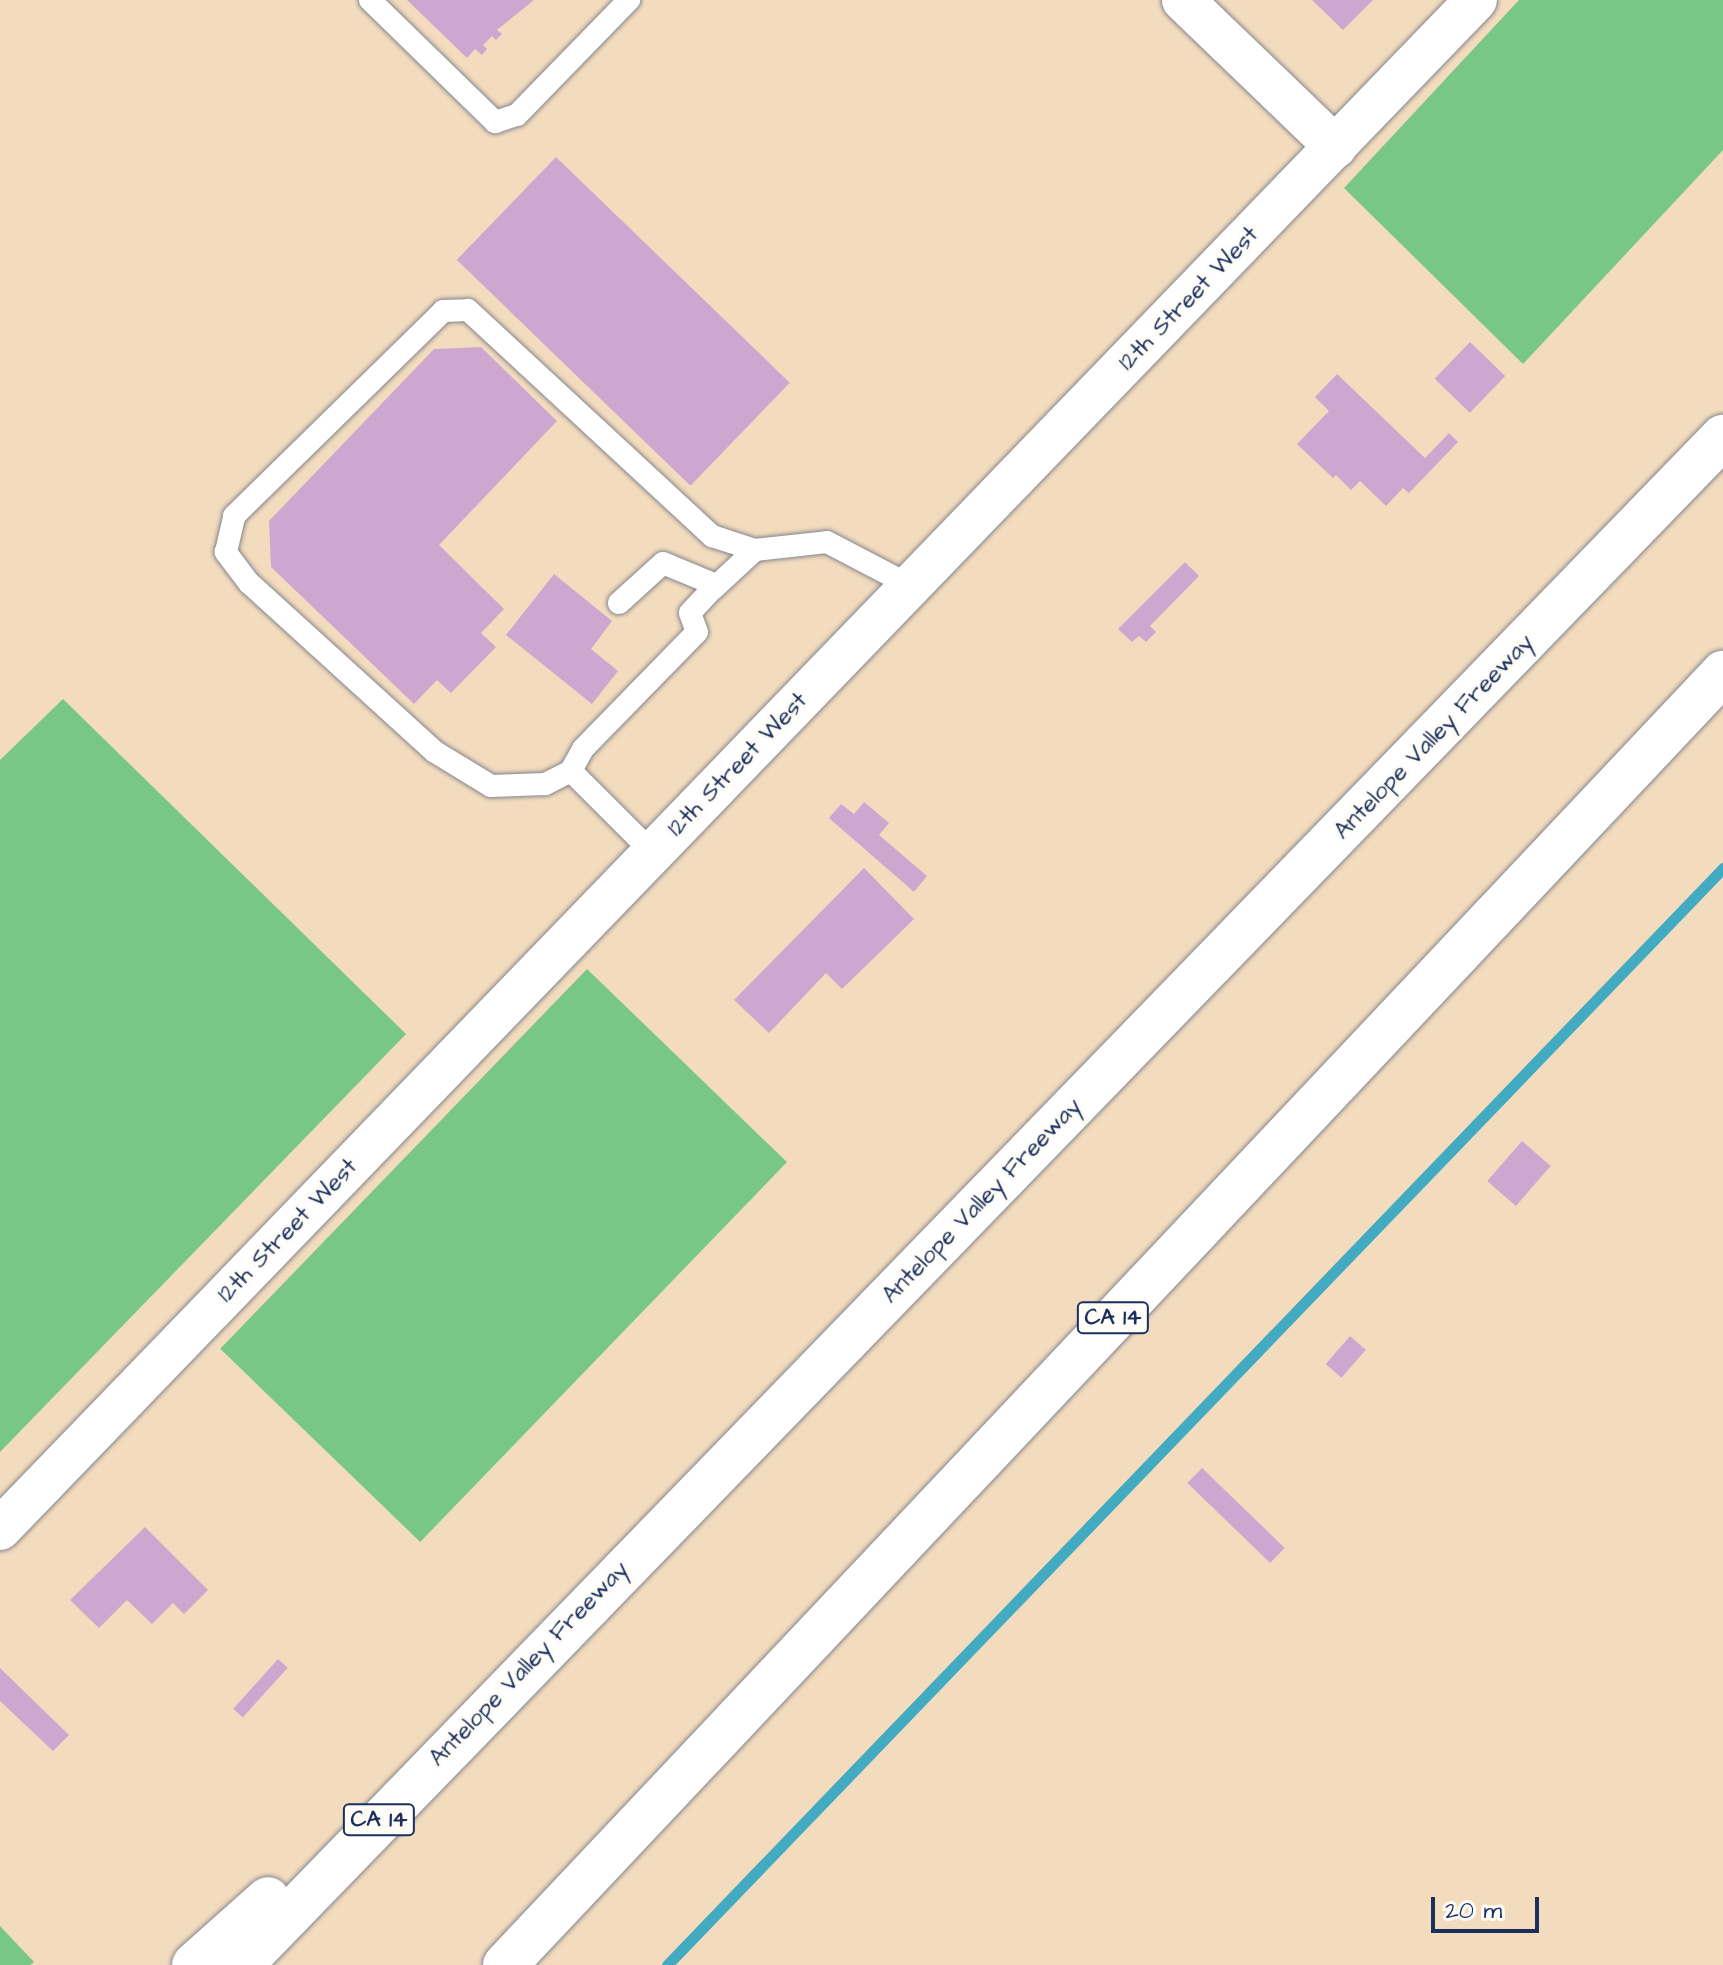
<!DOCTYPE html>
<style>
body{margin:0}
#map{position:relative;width:1723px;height:1965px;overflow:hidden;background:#f3dcbe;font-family:"Architects Daughter",sans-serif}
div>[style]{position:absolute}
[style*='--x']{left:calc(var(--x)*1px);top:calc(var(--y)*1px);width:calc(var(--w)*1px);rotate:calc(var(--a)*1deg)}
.green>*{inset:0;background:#79c787;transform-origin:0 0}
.stream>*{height:11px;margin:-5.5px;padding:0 5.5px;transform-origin:5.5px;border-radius:5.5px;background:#42abc2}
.building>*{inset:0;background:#cda7d0;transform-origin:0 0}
.roads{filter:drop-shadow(0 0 2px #87868e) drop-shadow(0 0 2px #87868e)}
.lane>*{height:22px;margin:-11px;padding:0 11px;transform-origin:11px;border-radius:11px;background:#fff}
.street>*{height:42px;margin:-21px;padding:0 21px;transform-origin:21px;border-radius:21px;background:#fff}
.highway>*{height:44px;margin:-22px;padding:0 22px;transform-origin:22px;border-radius:22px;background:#fff}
span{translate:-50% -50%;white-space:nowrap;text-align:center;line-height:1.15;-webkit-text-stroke:7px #fdfcf7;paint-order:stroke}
.shield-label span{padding:2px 6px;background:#fdfcf7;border:2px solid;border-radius:6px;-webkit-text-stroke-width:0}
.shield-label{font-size:22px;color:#1b2f5e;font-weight:700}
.street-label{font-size:24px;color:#1b2f5e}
.scale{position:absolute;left:1431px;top:1897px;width:108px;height:36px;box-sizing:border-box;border:4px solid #1b2f5e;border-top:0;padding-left:10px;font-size:24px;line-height:28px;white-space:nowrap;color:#1b2f5e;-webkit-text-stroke:6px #fdfcf7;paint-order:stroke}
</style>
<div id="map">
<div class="green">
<div style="clip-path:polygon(1519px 0,1723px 0,1723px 150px,1523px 364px,1344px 188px)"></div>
<div style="clip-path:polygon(63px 699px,406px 1034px,0 1452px,0 760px)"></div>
<div style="left:587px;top:969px;width:278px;height:528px;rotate:44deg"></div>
<div style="clip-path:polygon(0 1926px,34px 1962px,30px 1965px,0 1965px)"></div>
</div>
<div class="stream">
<div style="--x:667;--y:1965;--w:1523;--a:-46.09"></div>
</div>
<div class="building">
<div style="clip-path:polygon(407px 0,534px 0,497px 30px,502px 34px,496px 40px,492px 36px,483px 45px,487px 49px,482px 55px,475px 49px,467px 58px)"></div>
<div style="clip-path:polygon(1312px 0,1373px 0,1343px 30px)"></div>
<div style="left:556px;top:157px;width:325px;height:143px;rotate:44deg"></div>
<div style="left:1470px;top:342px;width:49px;height:51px;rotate:44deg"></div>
<div style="clip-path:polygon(481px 347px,557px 421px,439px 545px,504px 609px,481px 633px,496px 647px,451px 693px,437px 680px,414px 704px,271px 567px,269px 521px,434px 349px)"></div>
<div style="clip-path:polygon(1337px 374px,1425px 458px,1449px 433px,1458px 442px,1409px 493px,1403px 488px,1386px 506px,1360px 481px,1351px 490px,1336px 475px,1333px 478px,1297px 444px,1329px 411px,1315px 397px)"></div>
<div style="clip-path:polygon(1185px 562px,1199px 576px,1150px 626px,1156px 632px,1146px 642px,1139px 636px,1132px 642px,1118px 629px)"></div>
<div style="clip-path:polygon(554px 574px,612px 621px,591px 649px,618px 671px,592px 704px,506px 635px)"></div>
<div style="clip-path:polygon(864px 802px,889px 823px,879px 835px,927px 876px,914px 892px,829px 818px,841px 804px,854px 814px)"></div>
<div style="clip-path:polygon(864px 868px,914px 919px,842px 989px,826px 973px,769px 1033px,734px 1000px)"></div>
<div style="left:1522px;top:1141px;width:38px;height:53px;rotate:41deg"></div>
<div style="left:1350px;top:1336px;width:21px;height:37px;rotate:41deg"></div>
<div style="left:1202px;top:1468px;width:115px;height:21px;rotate:44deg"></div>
<div style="clip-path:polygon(145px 1527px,208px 1590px,184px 1614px,173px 1603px,152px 1624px,127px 1600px,99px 1628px,70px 1600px)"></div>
<div style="left:278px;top:1659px;width:13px;height:67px;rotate:42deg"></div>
<div style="clip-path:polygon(0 1668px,69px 1735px,53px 1751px,0 1701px)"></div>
</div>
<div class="roads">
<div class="lane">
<div style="--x:370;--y:0;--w:175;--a:44.3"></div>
<div style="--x:495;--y:122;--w:23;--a:-18"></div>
<div style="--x:517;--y:115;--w:161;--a:-45.8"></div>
<div style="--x:713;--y:589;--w:57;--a:-42.9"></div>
<div style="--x:619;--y:603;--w:59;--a:-42.3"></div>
<div style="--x:663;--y:563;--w:57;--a:22.5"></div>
<div style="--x:716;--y:585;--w:38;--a:133"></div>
<div style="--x:690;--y:613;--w:20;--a:70"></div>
<div style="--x:697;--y:632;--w:163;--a:134.3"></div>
<div style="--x:583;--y:749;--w:25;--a:119"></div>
<div style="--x:571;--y:771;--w:29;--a:153"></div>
<div style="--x:545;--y:784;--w:54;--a:177.9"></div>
<div style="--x:491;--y:786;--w:66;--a:-148.7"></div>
<div style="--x:435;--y:752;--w:251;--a:-137.7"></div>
<div style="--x:249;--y:583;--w:39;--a:-127"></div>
<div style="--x:226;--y:552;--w:37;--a:-77"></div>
<div style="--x:234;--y:516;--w:293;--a:-44.4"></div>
<div style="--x:443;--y:311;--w:25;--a:-2"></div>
<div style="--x:468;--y:310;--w:333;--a:42.8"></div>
<div style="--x:712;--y:536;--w:45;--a:18"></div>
<div style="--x:755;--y:550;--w:72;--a:-6.3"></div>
<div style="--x:827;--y:542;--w:95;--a:27.6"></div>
<div style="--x:571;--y:771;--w:116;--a:45"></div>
</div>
<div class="street">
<div style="--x:1183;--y:0;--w:212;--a:43.9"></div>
<div style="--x:0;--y:1529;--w:2125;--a:-46.01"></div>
</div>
<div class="highway">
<div style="--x:194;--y:1965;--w:99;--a:-41.7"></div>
<div style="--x:241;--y:1965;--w:2129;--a:-45.88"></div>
<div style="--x:505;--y:1965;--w:1776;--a:-46.69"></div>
</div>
</div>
<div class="shield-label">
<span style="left:1113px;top:1318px">CA 14</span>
<span style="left:379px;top:1820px">CA 14</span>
</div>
<div class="street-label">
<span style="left:1189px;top:299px;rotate:-46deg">12th Street West</span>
<span style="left:1434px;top:737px;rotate:-46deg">Antelope Valley Freeway</span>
<span style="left:738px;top:765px;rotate:-46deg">12th Street West</span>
<span style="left:982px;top:1201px;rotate:-46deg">Antelope Valley Freeway</span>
<span style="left:288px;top:1231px;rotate:-46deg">12th Street West</span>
<span style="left:529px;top:1664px;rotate:-46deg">Antelope Valley Freeway</span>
</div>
<div class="scale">20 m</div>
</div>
